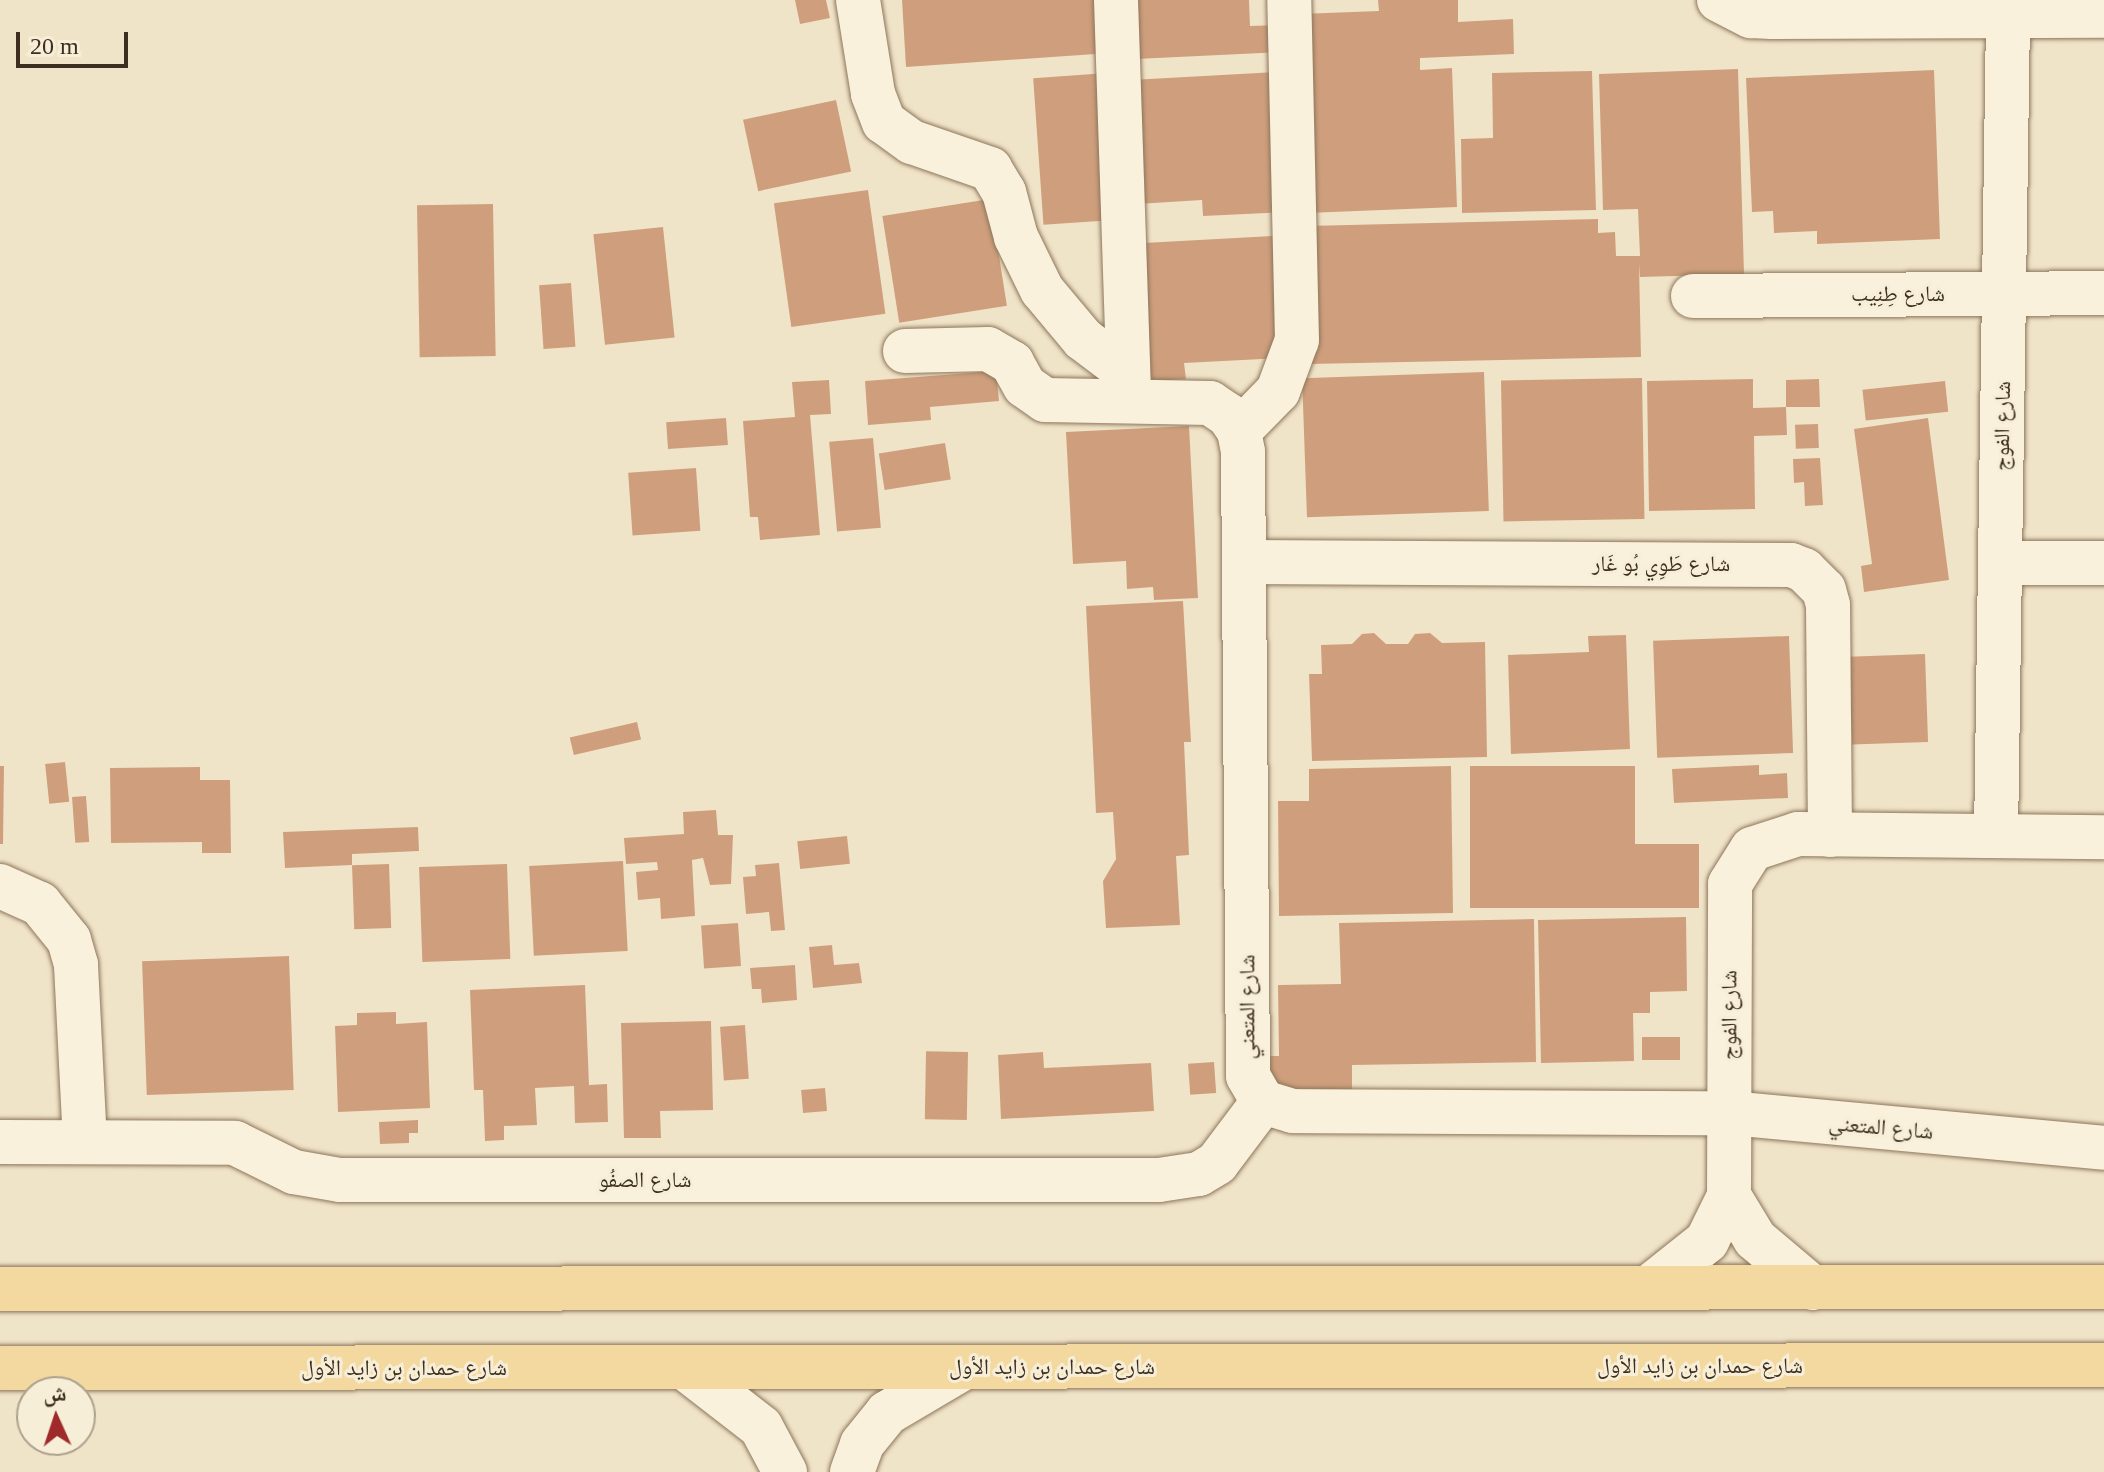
<!DOCTYPE html>
<meta charset="utf-8">
<style>
body{margin:0}
#map{position:relative;width:2104px;height:1472px;overflow:hidden;background:#f0e4c8;font-family:"Times New Roman","Noto Naskh Arabic",serif}
div>[style]{position:absolute}
[style*='--x']{left:calc(var(--x)*1px);top:calc(var(--y)*1px);width:calc(var(--w)*1px);rotate:calc(var(--a)*1deg)}
.building>*{inset:0;background:#cf9f7d;transform-origin:0 0}
.roads{filter:drop-shadow(0 0 2px #8d765c) drop-shadow(0 0 2px #8d765c)}
.minor>*{height:44px;margin:-22px;padding:0 22px;transform-origin:22px;border-radius:22px;background:#faf1dc}
.major>*{height:44px;margin:-22px;padding:0 22px;transform-origin:22px;border-radius:22px;background:#f3d9a0}
span{translate:-50% -50%;white-space:nowrap;text-align:center;line-height:1.15;-webkit-text-stroke:6px #f7eed8;paint-order:stroke}
.street-label{font-size:22px;color:#3d2e20}
.north{position:absolute;left:16px;top:1376px;width:80px;height:80px;box-sizing:border-box;background:#f7eed8;border:2px solid #ada18e;border-radius:50%;rotate:357deg;font-size:22px;font-weight:700;line-height:32px;text-align:center;color:#3d2e20}
.north::after{content:'';display:block;margin:auto;width:28px;height:36px;background:#9e2a2b;clip-path:polygon(50% 0,100% 100%,50% 72%,0 100%)}
.scale{position:absolute;left:16px;top:32px;width:112px;height:36px;box-sizing:border-box;border:4px solid #3d2e20;border-top:0;padding-left:10px;font-size:24px;line-height:28px;white-space:nowrap;color:#3d2e20;-webkit-text-stroke:6px #f7eed8;paint-order:stroke}
</style>
<div id="map">
<div class="building">
<div style="clip-path:polygon(795px 0,826px 0,830px 18px,800px 24px)"></div>
<div style="clip-path:polygon(902px 0,1107px 0,1110px 53px,906px 67px)"></div>
<div style="clip-path:polygon(1133px 0,1249px 0,1250px 26px,1279px 25px,1280px 52px,1136px 59px)"></div>
<div style="clip-path:polygon(1378px 0,1458px 0,1458px 22px,1513px 19px,1514px 54px,1420px 58px,1420px 70px,1452px 68px,1457px 207px,1307px 213px,1300px 14px,1379px 11px)"></div>
<div style="clip-path:polygon(1738px 69px,1744px 274px,1640px 277px,1639px 264px,1641px 357px,1310px 364px,1307px 226px,1598px 219px,1598px 233px,1615px 232px,1616px 256px,1640px 256px,1638px 209px,1603px 210px,1599px 74px)"></div>
<div style="clip-path:polygon(1934px 70px,1940px 239px,1817px 244px,1817px 231px,1774px 233px,1773px 211px,1752px 212px,1746px 78px)"></div>
<div style="clip-path:polygon(1592px 71px,1596px 210px,1462px 213px,1461px 139px,1493px 138px,1492px 73px)"></div>
<div style="clip-path:polygon(1278px 72px,1285px 212px,1203px 216px,1202px 200px,1137px 204px,1131px 80px)"></div>
<div style="left:1107px;top:73px;width:147px;height:74px;rotate:86deg"></div>
<div style="left:836px;top:100px;width:73px;height:95px;rotate:78deg"></div>
<div style="left:868px;top:190px;width:125px;height:95px;rotate:82deg"></div>
<div style="left:990px;top:199px;width:108px;height:109px;rotate:81deg"></div>
<div style="left:493px;top:204px;width:152px;height:76px;rotate:89deg"></div>
<div style="left:663px;top:227px;width:111px;height:70px;rotate:84deg"></div>
<div style="clip-path:polygon(1273px 236px,1280px 358px,1184px 363px,1186px 379px,1134px 382px,1126px 244px)"></div>
<div style="left:571px;top:283px;width:64px;height:32px;rotate:86deg"></div>
<div style="clip-path:polygon(996px 371px,999px 401px,930px 407px,931px 420px,868px 425px,865px 381px)"></div>
<div style="left:1484px;top:372px;width:139px;height:182px;rotate:88deg"></div>
<div style="left:1642px;top:378px;width:141px;height:141px;rotate:89deg"></div>
<div style="clip-path:polygon(1753px 379px,1753px 408px,1786px 407px,1786px 380px,1819px 379px,1820px 407px,1786px 407px,1787px 435px,1754px 436px,1755px 509px,1649px 511px,1647px 381px)"></div>
<div style="clip-path:polygon(829px 380px,831px 414px,810px 415px,820px 535px,760px 540px,758px 517px,750px 517px,743px 421px,795px 417px,792px 382px)"></div>
<div style="left:1945px;top:381px;width:31px;height:83px;rotate:84deg"></div>
<div style="left:726px;top:418px;width:27px;height:60px;rotate:86deg"></div>
<div style="clip-path:polygon(1928px 418px,1949px 580px,1864px 592px,1861px 566px,1872px 564px,1854px 429px)"></div>
<div style="left:1818px;top:424px;width:24px;height:23px;rotate:88deg"></div>
<div style="clip-path:polygon(1189px 426px,1198px 598px,1154px 600px,1153px 587px,1127px 589px,1126px 561px,1073px 564px,1066px 432px)"></div>
<div style="left:873px;top:438px;width:90px;height:44px;rotate:85deg"></div>
<div style="left:945px;top:443px;width:37px;height:67px;rotate:81deg"></div>
<div style="clip-path:polygon(1820px 458px,1823px 505px,1805px 506px,1804px 482px,1794px 483px,1793px 459px)"></div>
<div style="left:696px;top:468px;width:63px;height:68px;rotate:86deg"></div>
<div style="clip-path:polygon(1183px 601px,1191px 742px,1184px 742px,1189px 855px,1176px 856px,1180px 925px,1106px 928px,1103px 881px,1116px 859px,1113px 812px,1096px 813px,1086px 606px)"></div>
<div style="clip-path:polygon(1374px 633px,1386px 644px,1408px 644px,1415px 634px,1430px 633px,1442px 643px,1485px 642px,1487px 757px,1312px 761px,1309px 674px,1322px 674px,1321px 645px,1352px 644px,1362px 634px)"></div>
<div style="clip-path:polygon(1626px 635px,1630px 749px,1511px 754px,1508px 655px,1589px 652px,1588px 636px)"></div>
<div style="left:1789px;top:636px;width:117px;height:136px;rotate:88deg"></div>
<div style="left:1925px;top:654px;width:88px;height:76px;rotate:88deg"></div>
<div style="left:637px;top:722px;width:18px;height:69px;rotate:77deg"></div>
<div style="left:65px;top:762px;width:40px;height:20px;rotate:84deg"></div>
<div style="clip-path:polygon(1759px 765px,1759px 775px,1787px 773px,1788px 798px,1674px 803px,1672px 769px)"></div>
<div style="clip-path:polygon(0 766px,4px 766px,3px 844px,0 844px)"></div>
<div style="clip-path:polygon(1451px 766px,1453px 913px,1279px 916px,1278px 801px,1309px 801px,1309px 769px)"></div>
<div style="clip-path:polygon(1470px 766px,1635px 766px,1635px 844px,1699px 844px,1699px 908px,1470px 908px)"></div>
<div style="clip-path:polygon(200px 767px,200px 780px,230px 780px,231px 853px,202px 853px,202px 842px,111px 843px,110px 768px)"></div>
<div style="left:86px;top:796px;width:46px;height:14px;rotate:86deg"></div>
<div style="clip-path:polygon(716px 810px,718px 835px,733px 835px,731px 884px,710px 885px,703px 858px,692px 860px,695px 916px,661px 919px,660px 898px,638px 900px,636px 872px,658px 870px,657px 862px,626px 864px,624px 838px,684px 834px,683px 812px)"></div>
<div style="clip-path:polygon(418px 827px,419px 851px,352px 854px,352px 865px,285px 868px,283px 832px)"></div>
<div style="left:847px;top:836px;width:28px;height:50px;rotate:84deg"></div>
<div style="left:623px;top:861px;width:90px;height:94px;rotate:87deg"></div>
<div style="clip-path:polygon(779px 863px,785px 930px,771px 931px,769px 912px,746px 914px,743px 877px,756px 876px,755px 865px)"></div>
<div style="left:389px;top:864px;width:64px;height:37px;rotate:88deg"></div>
<div style="left:507px;top:864px;width:95px;height:88px;rotate:88deg"></div>
<div style="clip-path:polygon(1686px 917px,1687px 991px,1650px 992px,1650px 1013px,1633px 1013px,1634px 1061px,1541px 1063px,1538px 920px)"></div>
<div style="clip-path:polygon(1534px 919px,1536px 1062px,1352px 1065px,1352px 1093px,1268px 1095px,1267px 1056px,1279px 1056px,1278px 985px,1341px 984px,1339px 923px)"></div>
<div style="left:738px;top:923px;width:43px;height:37px;rotate:86deg"></div>
<div style="clip-path:polygon(832px 945px,834px 965px,859px 963px,862px 983px,813px 988px,809px 947px)"></div>
<div style="left:289px;top:956px;width:134px;height:147px;rotate:88deg"></div>
<div style="clip-path:polygon(795px 965px,797px 1000px,762px 1003px,761px 989px,752px 989px,750px 968px)"></div>
<div style="clip-path:polygon(585px 985px,589px 1085px,607px 1084px,608px 1122px,575px 1123px,574px 1086px,535px 1088px,537px 1125px,504px 1126px,504px 1140px,485px 1141px,483px 1090px,474px 1090px,470px 990px)"></div>
<div style="clip-path:polygon(396px 1012px,396px 1024px,427px 1022px,430px 1108px,338px 1112px,335px 1026px,357px 1025px,357px 1013px)"></div>
<div style="clip-path:polygon(711px 1021px,713px 1110px,660px 1111px,661px 1138px,624px 1138px,621px 1023px)"></div>
<div style="left:745px;top:1025px;width:54px;height:25px;rotate:86deg"></div>
<div style="left:1642px;top:1037px;width:38px;height:23px"></div>
<div style="left:968px;top:1052px;width:68px;height:42px;rotate:91deg"></div>
<div style="clip-path:polygon(1043px 1052px,1044px 1068px,1151px 1063px,1154px 1111px,1001px 1119px,998px 1055px)"></div>
<div style="left:1214px;top:1062px;width:31px;height:26px;rotate:86deg"></div>
<div style="left:825px;top:1088px;width:23px;height:24px;rotate:85deg"></div>
<div style="clip-path:polygon(418px 1120px,418px 1133px,409px 1133px,409px 1143px,380px 1144px,379px 1122px)"></div>
</div>
<div class="roads">
<div class="minor">
<div style="--x:858;--y:0;--w:95;--a:80.9"></div>
<div style="--x:873;--y:94;--w:30;--a:69"></div>
<div style="--x:884;--y:122;--w:34;--a:36"></div>
<div style="--x:912;--y:142;--w:83;--a:19.1"></div>
<div style="--x:990;--y:169;--w:27;--a:59"></div>
<div style="--x:1004;--y:192;--w:47;--a:75.1"></div>
<div style="--x:1016;--y:237;--w:59;--a:63.9"></div>
<div style="--x:1042;--y:290;--w:64;--a:50.1"></div>
<div style="--x:1083;--y:339;--w:56;--a:37.1"></div>
<div style="--x:1116;--y:0;--w:393;--a:88.1"></div>
<div style="--x:1719;--y:0;--w:36;--a:27"></div>
<div style="--x:1751;--y:16;--w:21;--a:3"></div>
<div style="--x:1772;--y:17;--w:332;--a:-0.2"></div>
<div style="--x:1693;--y:296;--w:411;--a:-0.4"></div>
<div style="--x:905;--y:351;--w:83;--a:-1.4"></div>
<div style="--x:988;--y:349;--w:28;--a:30"></div>
<div style="--x:1012;--y:363;--w:26;--a:61"></div>
<div style="--x:1025;--y:386;--w:24;--a:35"></div>
<div style="--x:1045;--y:400;--w:165;--a:1"></div>
<div style="--x:1210;--y:403;--w:22;--a:34"></div>
<div style="--x:1228;--y:415;--w:19;--a:55"></div>
<div style="--x:1239;--y:431;--w:21;--a:79"></div>
<div style="--x:1243;--y:452;--w:624;--a:89.54"></div>
<div style="--x:1248;--y:1076;--w:30;--a:60"></div>
<div style="--x:1263;--y:1102;--w:31;--a:17"></div>
<div style="--x:1293;--y:1111;--w:436;--a:0.3"></div>
<div style="--x:1729;--y:1113;--w:377;--a:5.3"></div>
<div style="--x:1239;--y:431;--w:56;--a:-45.7"></div>
<div style="--x:1278;--y:391;--w:54;--a:-69.6"></div>
<div style="--x:1297;--y:340;--w:340;--a:-91.3"></div>
<div style="--x:1244;--y:562;--w:547;--a:0.31"></div>
<div style="--x:1791;--y:565;--w:14;--a:21"></div>
<div style="--x:1804;--y:570;--w:28;--a:45"></div>
<div style="--x:1824;--y:590;--w:16;--a:75"></div>
<div style="--x:1828;--y:605;--w:230;--a:89.5"></div>
<div style="--x:2000;--y:563;--w:104;--a:0"></div>
<div style="--x:1996;--y:836;--w:820;--a:-89.16"></div>
<div style="--x:0;--y:886;--w:44;--a:24.2"></div>
<div style="--x:40;--y:904;--w:46;--a:51.1"></div>
<div style="--x:69;--y:940;--w:26;--a:74"></div>
<div style="--x:76;--y:965;--w:177;--a:87.1"></div>
<div style="--x:0;--y:1142;--w:235;--a:0.2"></div>
<div style="--x:235;--y:1143;--w:66;--a:26.2"></div>
<div style="--x:294;--y:1172;--w:47;--a:9.9"></div>
<div style="--x:340;--y:1180;--w:819;--a:0"></div>
<div style="--x:1159;--y:1180;--w:40;--a:-8.5"></div>
<div style="--x:1199;--y:1174;--w:21;--a:-31"></div>
<div style="--x:1217;--y:1163;--w:76;--a:-53"></div>
<div style="--x:1729;--y:1196;--w:50;--a:58.8"></div>
<div style="--x:1755;--y:1239;--w:76;--a:40.2"></div>
<div style="--x:1648;--y:1288;--w:75;--a:-38.5"></div>
<div style="--x:1707;--y:1241;--w:50;--a:-63.9"></div>
<div style="--x:1729;--y:1196;--w:312;--a:-89.8"></div>
<div style="--x:1730;--y:884;--w:41;--a:-57.8"></div>
<div style="--x:1752;--y:849;--w:48;--a:-18.1"></div>
<div style="--x:1798;--y:834;--w:306;--a:0.6"></div>
<div style="--x:685;--y:1368;--w:96;--a:37.8"></div>
<div style="--x:761;--y:1427;--w:51;--a:61.9"></div>
<div style="--x:852;--y:1472;--w:30;--a:-70"></div>
<div style="--x:862;--y:1444;--w:40;--a:-51"></div>
<div style="--x:887;--y:1413;--w:88;--a:-30.6"></div>
</div>
<div class="major">
<div style="--x:0;--y:1289;--w:2104;--a:-0.05"></div>
<div style="--x:0;--y:1368;--w:2104;--a:-0.08"></div>
</div>
</div>
<div class="street-label">
<span style="left:1898px;top:294px">شارع طِنِيب</span>
<span style="left:2002px;top:426px;rotate:-89deg">شارع الفوج</span>
<span style="left:1661px;top:564px">شارع طَوِي بُو غَار</span>
<span style="left:1247px;top:1007px;rotate:-90deg">شارع المتعني</span>
<span style="left:1729px;top:1015px;rotate:-90deg">شارع الفوج</span>
<span style="left:1881px;top:1127px;rotate:5deg">شارع المتعني</span>
<span style="left:645px;top:1180px">شارع الصفُو</span>
<span style="left:1700px;top:1366px">شارع حمدان بن زايد الأول</span>
<span style="left:1052px;top:1367px">شارع حمدان بن زايد الأول</span>
<span style="left:404px;top:1368px">شارع حمدان بن زايد الأول</span>
</div>
<div class="north">ش</div>
<div class="scale">20 m</div>
</div>
